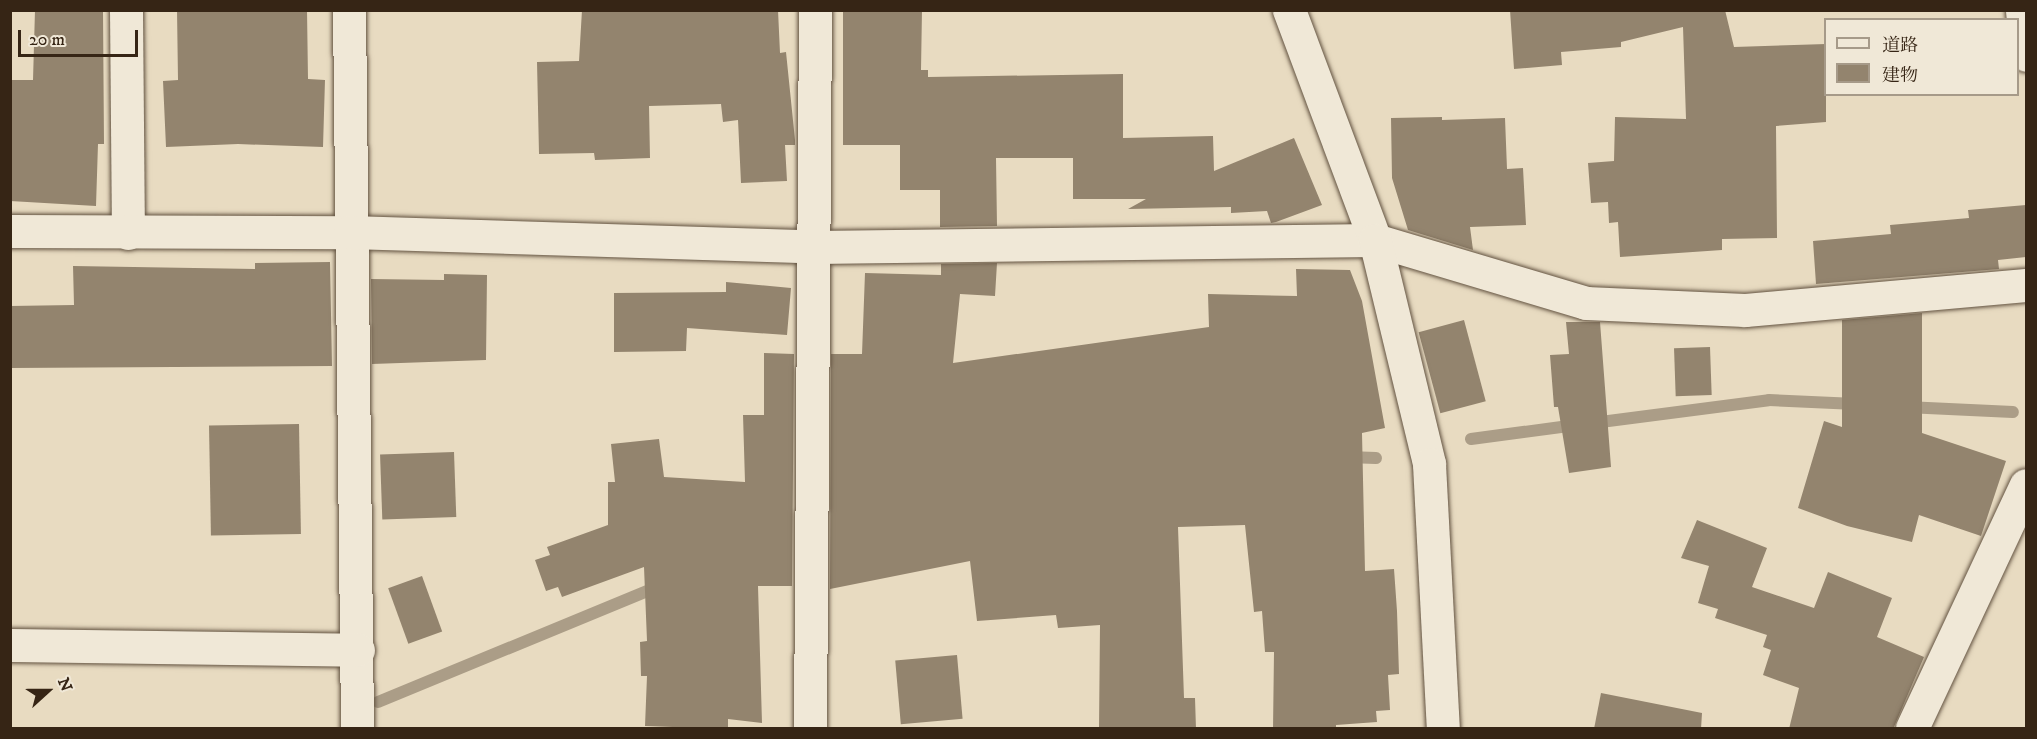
<!DOCTYPE html>
<meta charset="utf-8">
<style>
body{margin:0}
#map{position:relative;width:2037px;height:739px;overflow:hidden;background:#e8dbc1;font-family:"IM FELL DW Pica","Noto Serif JP",serif}
div>[style]{position:absolute}
[style*='--x']{left:calc(var(--x)*1px);top:calc(var(--y)*1px);width:calc(var(--w)*1px);rotate:calc(var(--a)*1deg)}
.stream>*{height:12px;margin:-6px;padding:0 6px;transform-origin:6px;border-radius:6px;background:#ab9d87}
.building>*{inset:0;background:#93846e;transform-origin:0 0}
.roads{filter:drop-shadow(0 0 2px #625240) drop-shadow(0 0 2px #625240)}
.minor>*{height:33px;margin:-16.5px;padding:0 16.5px;transform-origin:16.5px;border-radius:16.5px;background:#f0e8d7}
.tertiary>*{height:33px;margin:-16.5px;padding:0 16.5px;transform-origin:16.5px;border-radius:16.5px;background:#f0e8d7}
span{translate:-50% -50%;white-space:nowrap;text-align:center;line-height:1.15;-webkit-text-stroke:4.5px #f0e8d7;paint-order:stroke}
.frame{position:absolute;inset:0;border:12px solid #362515;pointer-events:none}
.legend{position:absolute;left:1824px;top:18px;width:195px;height:78px;box-sizing:border-box;background:#f0e8d7;border:2px solid #a69a89;margin:0;padding:8px 10px;list-style:none;font-size:18px;color:#362515}
.legend li{display:flex;align-items:center;gap:12px;height:30px}
.legend b{width:30px;border:2px solid #a69a89}
.north{position:absolute;left:18px;top:661px;width:60px;height:60px;-webkit-text-stroke:4px #f0e8d7;paint-order:stroke;rotate:69deg;font-size:16px;font-weight:700;line-height:24px;text-align:center;color:#362515}
.north::after{content:'';display:block;margin:auto;width:21px;height:27px;background:#362515;clip-path:polygon(50% 0,100% 100%,50% 72%,0 100%)}
.scale{position:absolute;left:18px;top:30px;width:120px;height:27px;box-sizing:border-box;border:3px solid #362515;border-top:0;padding-left:8px;font-size:18px;line-height:21px;white-space:nowrap;color:#362515;-webkit-text-stroke:4px #f0e8d7;paint-order:stroke}
</style>
<div id="map">
<div class="stream">
<div style="--x:1906;--y:407;--w:107;--a:2.7"></div>
<div style="--x:1593;--y:423;--w:177;--a:-7.4"></div>
<div style="--x:1769;--y:400;--w:87;--a:2.6"></div>
<div style="--x:1471;--y:439;--w:106;--a:-7.6"></div>
<div style="--x:1347;--y:457;--w:29;--a:2"></div>
<div style="--x:378;--y:702;--w:304;--a:-22.4"></div>
</div>
<div class="building">
<div style="clip-path:polygon(35px 10px,103px 10px,104px 144px,98px 144px,96px 206px,10px 201px,10px 80px,33px 80px)"></div>
<div style="clip-path:polygon(177px 10px,307px 10px,308px 79px,325px 80px,323px 147px,238px 144px,166px 147px,163px 81px,178px 80px)"></div>
<div style="clip-path:polygon(582px 10px,778px 10px,780px 53px,786px 52px,795px 140px,795px 145px,785px 145px,787px 181px,741px 183px,738px 120px,723px 122px,721px 104px,649px 106px,650px 158px,595px 160px,594px 153px,539px 154px,537px 62px,579px 61px)"></div>
<div style="clip-path:polygon(843px 10px,922px 10px,921px 70px,928px 70px,928px 77px,1123px 74px,1123px 138px,1213px 136px,1214px 171px,1294px 138px,1322px 205px,1276px 222px,1271px 223px,1267px 211px,1231px 213px,1231px 207px,1128px 209px,1146px 199px,1073px 199px,1073px 158px,996px 158px,997px 226px,940px 227px,940px 190px,900px 190px,900px 145px,843px 145px)"></div>
<div style="clip-path:polygon(1510px 10px,1725px 10px,1734px 47px,1826px 44px,1826px 122px,1776px 126px,1777px 238px,1722px 239px,1722px 250px,1620px 257px,1618px 222px,1609px 223px,1608px 202px,1591px 203px,1588px 163px,1614px 161px,1615px 117px,1686px 119px,1683px 27px,1621px 42px,1621px 47px,1561px 52px,1562px 65px,1514px 69px)"></div>
<div style="clip-path:polygon(1442px 117px,1442px 120px,1505px 118px,1507px 169px,1523px 168px,1526px 225px,1470px 227px,1473px 250px,1408px 230px,1392px 178px,1391px 118px)"></div>
<div style="clip-path:polygon(2026px 205px,2026px 257px,1998px 260px,1999px 269px,1816px 284px,1813px 241px,1891px 234px,1890px 225px,1969px 218px,1968px 210px)"></div>
<div style="clip-path:polygon(330px 262px,332px 366px,10px 368px,10px 306px,74px 305px,73px 266px,255px 269px,255px 263px)"></div>
<div style="clip-path:polygon(997px 263px,995px 296px,960px 294px,953px 363px,1209px 327px,1208px 294px,1297px 296px,1296px 269px,1350px 270px,1362px 301px,1385px 428px,1362px 433px,1365px 571px,1394px 569px,1397px 611px,1399px 674px,1388px 675px,1390px 710px,1376px 711px,1377px 722px,1336px 725px,1336px 729px,1273px 729px,1274px 652px,1265px 652px,1262px 611px,1254px 612px,1245px 525px,1178px 527px,1184px 698px,1195px 698px,1196px 729px,1099px 729px,1100px 625px,1058px 628px,1056px 615px,977px 621px,970px 561px,830px 589px,831px 354px,862px 354px,865px 273px,941px 275px,941px 264px)"></div>
<div style="clip-path:polygon(444px 274px,487px 275px,486px 360px,372px 364px,371px 279px,444px 280px)"></div>
<div style="clip-path:polygon(726px 282px,791px 288px,787px 335px,687px 328px,686px 351px,614px 352px,614px 293px,726px 292px)"></div>
<div style="clip-path:polygon(1922px 313px,1922px 433px,2006px 461px,1981px 536px,1919px 515px,1912px 542px,1847px 526px,1798px 508px,1824px 421px,1842px 427px,1842px 320px)"></div>
<div style="left:1464px;top:320px;width:84px;height:47px;rotate:75deg"></div>
<div style="clip-path:polygon(1566px 322px,1600px 322px,1611px 467px,1569px 473px,1558px 407px,1554px 407px,1550px 355px,1569px 354px)"></div>
<div style="left:1710px;top:347px;width:48px;height:36px;rotate:88deg"></div>
<div style="clip-path:polygon(764px 353px,794px 354px,792px 586px,758px 586px,762px 723px,728px 719px,728px 729px,645px 726px,647px 676px,641px 676px,640px 642px,647px 641px,644px 567px,562px 597px,558px 587px,546px 591px,535px 560px,550px 555px,547px 547px,608px 525px,608px 482px,615px 482px,611px 444px,659px 439px,664px 477px,745px 482px,743px 415px,764px 415px)"></div>
<div style="left:299px;top:424px;width:110px;height:90px;rotate:89deg"></div>
<div style="left:454px;top:452px;width:65px;height:74px;rotate:88deg"></div>
<div style="clip-path:polygon(1697px 520px,1767px 548px,1752px 587px,1814px 608px,1828px 572px,1892px 598px,1877px 637px,1924px 657px,1893px 729px,1789px 729px,1799px 688px,1763px 675px,1771px 650px,1763px 647px,1767px 635px,1715px 618px,1718px 609px,1698px 603px,1709px 566px,1681px 558px)"></div>
<div style="left:422px;top:576px;width:59px;height:36px;rotate:70deg"></div>
<div style="left:957px;top:655px;width:64px;height:62px;rotate:85deg"></div>
<div style="clip-path:polygon(1601px 693px,1702px 713px,1701px 729px,1594px 729px)"></div>
</div>
<div class="roads">
<div class="minor">
<div style="--x:126;--y:10;--w:223;--a:89.5"></div>
<div style="--x:349;--y:10;--w:718;--a:89.36"></div>
<div style="--x:2022;--y:10;--w:45;--a:84.9"></div>
<div style="--x:10;--y:231;--w:340;--a:0.2"></div>
<div style="--x:350;--y:232;--w:465;--a:1.8"></div>
<div style="--x:815;--y:247;--w:560;--a:-0.72"></div>
<div style="--x:1375;--y:240;--w:220;--a:16.6"></div>
<div style="--x:1586;--y:303;--w:159;--a:2.5"></div>
<div style="--x:1745;--y:310;--w:282;--a:-5.1"></div>
<div style="--x:10;--y:645;--w:348;--a:0.8"></div>
<div style="--x:810;--y:728;--w:718;--a:-89.6"></div>
<div style="--x:1912;--y:728;--w:268;--a:-64.9"></div>
</div>
<div class="tertiary">
<div style="--x:1289;--y:10;--w:246;--a:69.5"></div>
<div style="--x:1375;--y:240;--w:230;--a:76.4"></div>
<div style="--x:1429;--y:464;--w:264;--a:87"></div>
</div>
</div>
<div class="frame"></div>
<ul class="legend">
<li><b style="height:8px;background:#f0e8d7"></b>道路</li>
<li><b style="height:16px;background:#93846e"></b>建物</li>
</ul>
<div class="north">N</div>
<div class="scale">20 m</div>
</div>
